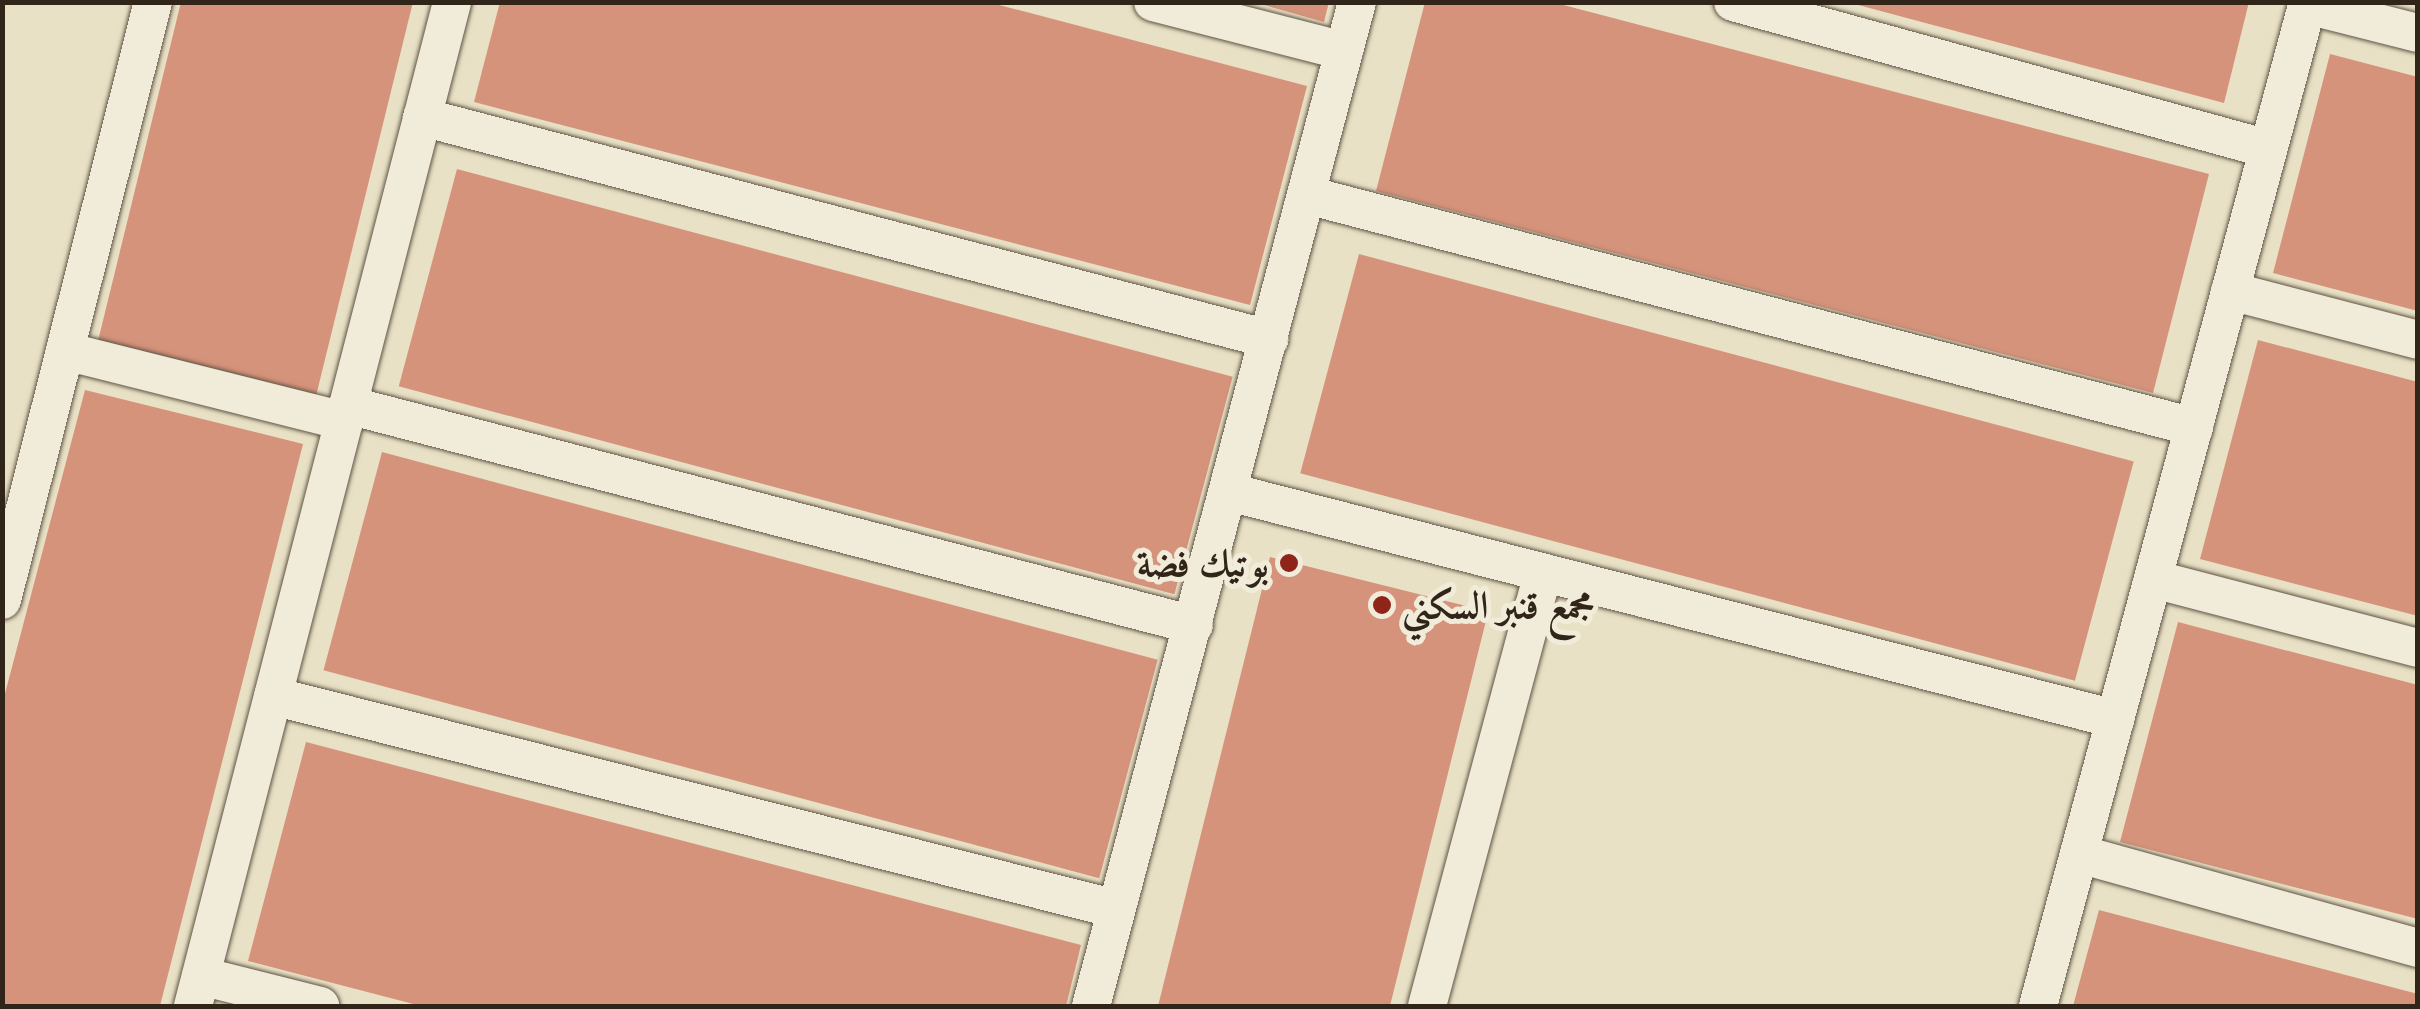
<!DOCTYPE html>
<meta charset="utf-8">
<style>
body{margin:0}
#map{position:relative;width:2420px;height:1009px;overflow:hidden;background:#e9e1c5;font-family:"EB Garamond",Amiri,serif}
div>[style]{position:absolute}
[style*='--x']{left:calc(var(--x)*1px);top:calc(var(--y)*1px);width:calc(var(--w)*1px);rotate:calc(var(--a)*1deg)}
.building>*{inset:0;background:#d5937b;transform-origin:0 0}
.roads{filter:drop-shadow(0 0 2px #5f5445) drop-shadow(0 0 2px #5f5445)}
.minor>*{height:38px;margin:-19px;padding:0 19px;transform-origin:19px;border-radius:19px;background:#f1ecd9}
.dots>*{width:28px;height:28px;translate:-50% -50%;box-sizing:border-box;border:5px solid #f1ecd9;border-radius:50%}
span{translate:-50% -50%;white-space:nowrap;text-align:center;line-height:1.15;-webkit-text-stroke:10px #f1ecd9;paint-order:stroke}
.poi-label{font-size:38px;color:#31251a;font-weight:700}
.right{translate:-100% -50%;text-align:right}
.left{translate:0 -50%;text-align:left}
.frame{position:absolute;inset:0;border:5px solid #31251a;pointer-events:none}
</style>
<div id="map">
<div class="building">
<div style="clip-path:polygon(181px 2px,413px 2px,316px 396px,98px 341px)"></div>
<div style="clip-path:polygon(500px 2px,988px 2px,1307px 86px,1250px 305px,474px 102px)"></div>
<div style="clip-path:polygon(1253px 2px,1329px 2px,1324px 22px)"></div>
<div style="clip-path:polygon(1425px 2px,1552px 2px,2209px 174px,2153px 393px,1376px 191px)"></div>
<div style="clip-path:polygon(1847px 2px,2249px 2px,2224px 103px)"></div>
<div style="clip-path:polygon(2330px 54px,2418px 77px,2418px 311px,2273px 273px)"></div>
<div style="left:457px;top:169px;width:803px;height:225px;rotate:15deg"></div>
<div style="left:1359px;top:254px;width:802px;height:227px;rotate:15deg"></div>
<div style="clip-path:polygon(2258px 340px,2418px 382px,2418px 616px,2200px 559px)"></div>
<div style="clip-path:polygon(85px 390px,303px 444px,160px 1006px,2px 1006px,2px 705px)"></div>
<div style="left:382px;top:452px;width:803px;height:226px;rotate:15deg"></div>
<div style="left:1270px;top:557px;width:225px;height:463px;rotate:14deg"></div>
<div style="clip-path:polygon(2178px 622px,2418px 685px,2418px 919px,2120px 842px)"></div>
<div style="clip-path:polygon(306px 742px,1081px 945px,1066px 1006px,421px 1006px,248px 961px)"></div>
<div style="clip-path:polygon(2099px 910px,2418px 994px,2418px 1006px,2073px 1006px)"></div>
</div>
<div class="roads">
<div class="minor">
<div style="--x:1153;--y:2;--w:197;--a:14.4"></div>
<div style="--x:1733;--y:2;--w:555;--a:15.36"></div>
<div style="--x:2307;--y:5;--w:114;--a:14.2"></div>
<div style="--x:422;--y:117;--w:876;--a:14.69"></div>
<div style="--x:1307;--y:195;--w:917;--a:14.66"></div>
<div style="--x:2230;--y:291;--w:194;--a:14.6"></div>
<div style="--x:65;--y:351;--w:288;--a:14.1"></div>
<div style="--x:348;--y:405;--w:874;--a:14.58"></div>
<div style="--x:1229;--y:492;--w:915;--a:14.37"></div>
<div style="--x:2153;--y:579;--w:274;--a:14.6"></div>
<div style="--x:2;--y:600;--w:617;--a:-75.83"></div>
<div style="--x:273;--y:696;--w:869;--a:14.18"></div>
<div style="--x:2079;--y:854;--w:352;--a:15.5"></div>
<div style="--x:201;--y:976;--w:123;--a:14.1"></div>
<div style="--x:193;--y:1006;--w:1037;--a:-75.53"></div>
<div style="--x:1091;--y:1006;--w:1039;--a:-75.16"></div>
<div style="--x:1427;--y:1006;--w:448;--a:-75"></div>
<div style="--x:2038;--y:1006;--w:1040;--a:-74.95"></div>
</div>
</div>
<div class="dots">
<div style="left:1289px;top:563px;background:#8f2418"></div>
<div style="left:1382px;top:605px;background:#8f2418"></div>
</div>
<div class="poi-label">
<span class="right" style="left:1269px;top:563px">بوتيك فضة</span>
<span class="left" style="left:1402px;top:605px">مجمع قنبر السكني</span>
</div>
<div class="frame"></div>
</div>
